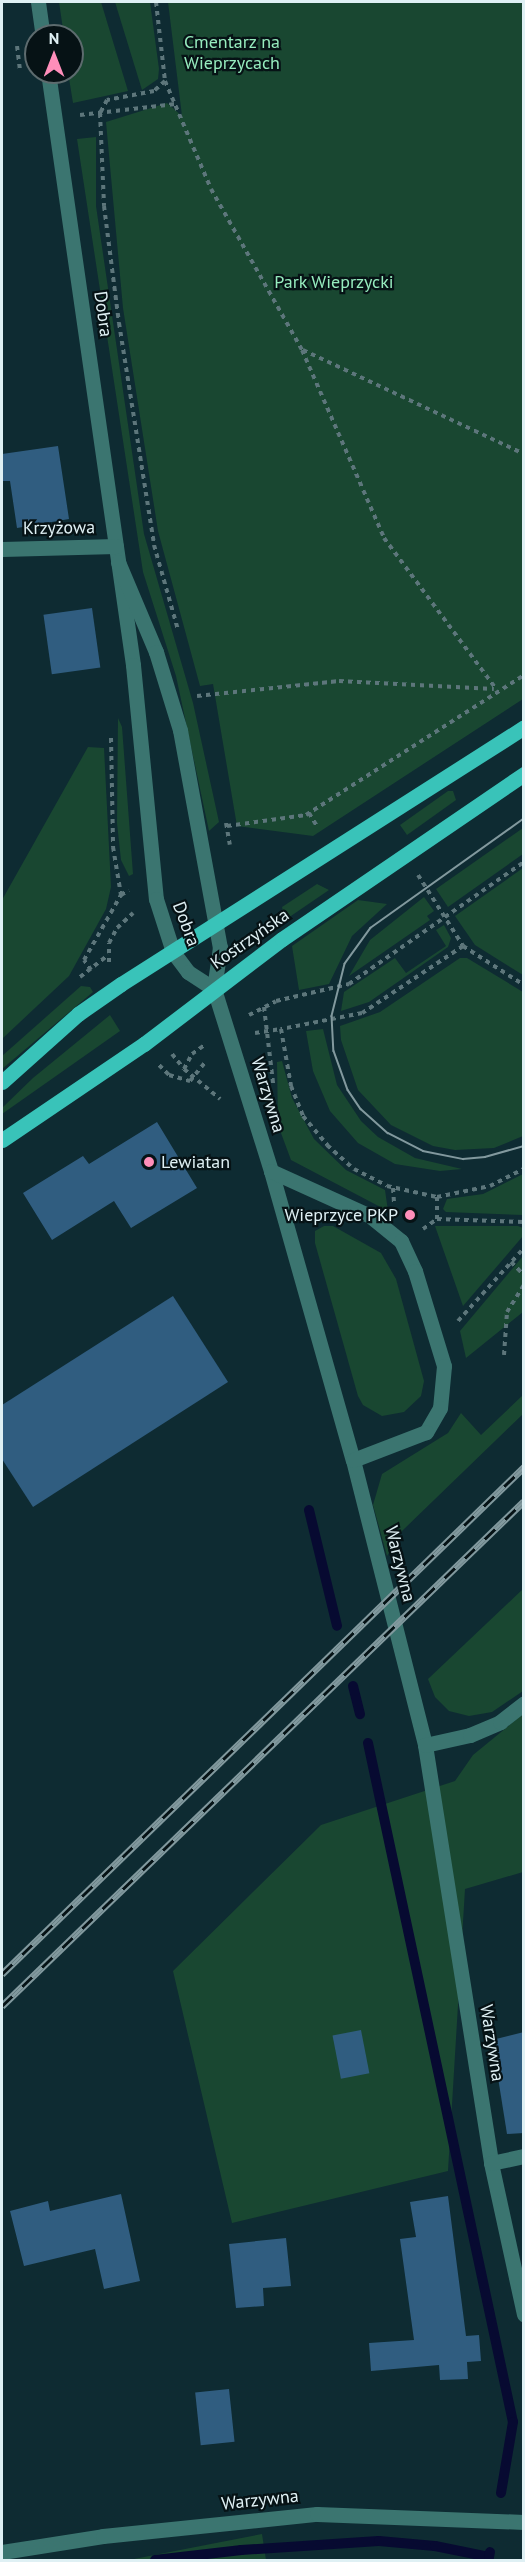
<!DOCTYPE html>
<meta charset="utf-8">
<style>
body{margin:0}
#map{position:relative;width:525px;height:2562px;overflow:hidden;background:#0e2b32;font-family:"PT Sans",sans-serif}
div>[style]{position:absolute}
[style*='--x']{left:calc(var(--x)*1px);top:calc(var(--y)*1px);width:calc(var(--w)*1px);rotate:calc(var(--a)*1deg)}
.green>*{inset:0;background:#194731}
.stream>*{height:10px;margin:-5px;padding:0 5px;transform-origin:5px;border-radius:5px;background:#070a31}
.building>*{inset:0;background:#305d80;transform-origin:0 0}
.path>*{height:4px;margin-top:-2px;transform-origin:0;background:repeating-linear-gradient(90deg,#5d767b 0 4.5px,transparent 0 9px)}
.minor>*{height:15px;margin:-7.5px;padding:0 7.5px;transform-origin:7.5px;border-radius:7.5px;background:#3b7570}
.major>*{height:15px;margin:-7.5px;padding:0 7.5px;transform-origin:7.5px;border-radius:7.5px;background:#39c3b9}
.tram>*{height:1.5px;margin:-0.75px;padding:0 0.75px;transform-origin:0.75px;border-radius:0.75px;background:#82999e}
.rail>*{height:7px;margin-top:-3.5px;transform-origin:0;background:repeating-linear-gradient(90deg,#061215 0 14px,#82999e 0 28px);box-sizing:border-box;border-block:2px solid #82999e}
.dots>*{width:16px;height:16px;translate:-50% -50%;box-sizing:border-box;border:3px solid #061215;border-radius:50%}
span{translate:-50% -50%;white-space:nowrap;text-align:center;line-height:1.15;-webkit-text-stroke:4.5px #061215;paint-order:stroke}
.park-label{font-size:18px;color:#96ecbe}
.street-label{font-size:18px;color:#dff0f4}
.poi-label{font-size:18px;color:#dff0f4}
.left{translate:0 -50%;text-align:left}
.right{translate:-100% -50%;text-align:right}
.frame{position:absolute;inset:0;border:3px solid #dff0f4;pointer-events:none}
.north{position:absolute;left:24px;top:24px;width:60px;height:60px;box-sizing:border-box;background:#061215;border:2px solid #5d6b6e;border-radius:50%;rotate:0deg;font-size:16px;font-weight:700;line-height:24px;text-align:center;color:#dff0f4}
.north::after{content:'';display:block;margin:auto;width:21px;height:27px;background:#ff8eba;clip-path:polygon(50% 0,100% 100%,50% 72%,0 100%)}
</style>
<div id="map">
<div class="green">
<div style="clip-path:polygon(59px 2px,101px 2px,128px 91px,73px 103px,68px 72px,72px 72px,72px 36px,64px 36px)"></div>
<div style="clip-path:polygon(115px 2px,150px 2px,159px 69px,158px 79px,142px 90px)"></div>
<div style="clip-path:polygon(168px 2px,523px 2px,523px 699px,313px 836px,237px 826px,213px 684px,200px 686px,158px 531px,123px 308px,106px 122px,167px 103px,182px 116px)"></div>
<div style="clip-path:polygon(96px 137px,96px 206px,144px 534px,193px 703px,219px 822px,209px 831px,176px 676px,143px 572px,77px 139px)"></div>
<div style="clip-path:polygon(118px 718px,122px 727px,133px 874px,129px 876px,121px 860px,117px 823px)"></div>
<div style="clip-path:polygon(88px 747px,104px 748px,111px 887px,106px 909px,69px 976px,2px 1039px,2px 900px)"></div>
<div style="clip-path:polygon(448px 791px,453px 791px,456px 800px,407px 835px,400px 825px)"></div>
<div style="clip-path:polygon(523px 828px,523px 854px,448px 907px,436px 889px)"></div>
<div style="clip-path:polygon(523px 868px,523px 975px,475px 945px,455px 916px)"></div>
<div style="clip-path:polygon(317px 884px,329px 890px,285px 920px,282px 907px)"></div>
<div style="clip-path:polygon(424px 897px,434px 911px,427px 916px,430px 920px,349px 976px,370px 940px)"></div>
<div style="clip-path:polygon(358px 900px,387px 904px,352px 936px,329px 984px,299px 990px,292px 946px)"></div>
<div style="clip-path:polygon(444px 925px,451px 938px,448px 947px,369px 1002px,341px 1011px,344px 992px,395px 958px,406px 973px,446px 946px,436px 930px)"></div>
<div style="clip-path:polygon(460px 958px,467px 958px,523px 992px,523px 1136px,494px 1148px,455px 1150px,433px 1146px,391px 1125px,358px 1090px,341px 1040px,340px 1026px,380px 1012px)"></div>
<div style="clip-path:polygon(81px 986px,90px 987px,93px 992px,2px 1069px,2px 1056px)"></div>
<div style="clip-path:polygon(110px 1015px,120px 1031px,2px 1114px,2px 1108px,33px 1078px)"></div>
<div style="clip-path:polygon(323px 1029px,337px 1085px,361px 1121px,378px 1137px,415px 1158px,462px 1169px,440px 1171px,395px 1164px,358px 1143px,330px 1111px,313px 1071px,306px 1031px)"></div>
<div style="clip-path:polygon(282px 1061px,292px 1098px,314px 1139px,346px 1170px,385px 1190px,388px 1211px,291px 1160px,278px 1125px,277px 1062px)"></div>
<div style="clip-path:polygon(523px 1174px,523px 1215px,446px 1212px,443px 1209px,447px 1199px,483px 1194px)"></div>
<div style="clip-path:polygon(324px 1226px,333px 1226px,381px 1253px,396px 1279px,424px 1381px,421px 1396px,404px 1412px,382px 1416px,363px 1405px,358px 1396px,315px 1243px,315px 1231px)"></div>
<div style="clip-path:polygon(435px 1226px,518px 1226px,523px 1228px,523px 1236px,463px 1306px)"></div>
<div style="clip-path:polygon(523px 1256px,523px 1312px,466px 1358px,460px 1331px)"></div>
<div style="clip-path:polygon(523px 1395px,523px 1414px,402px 1531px,387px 1556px,373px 1505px,382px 1474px,448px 1433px,461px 1413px,481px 1435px)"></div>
<div style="clip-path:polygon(523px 1589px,523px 1691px,492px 1712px,469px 1716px,449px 1711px,435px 1697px,428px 1679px)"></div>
<div style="clip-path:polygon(523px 1714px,523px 1872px,465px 1889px,448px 2171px,232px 2223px,173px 1971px,321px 1825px,455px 1781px,473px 1755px)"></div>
<div style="clip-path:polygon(262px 2534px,266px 2560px,129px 2560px)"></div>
</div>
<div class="stream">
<div style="--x:309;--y:1510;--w:119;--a:76.4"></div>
<div style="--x:353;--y:1686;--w:29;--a:76"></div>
<div style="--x:368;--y:1743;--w:694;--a:77.95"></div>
<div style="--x:513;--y:2422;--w:72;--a:99.6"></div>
<div style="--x:155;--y:2560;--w:87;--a:-6.6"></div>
<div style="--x:241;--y:2550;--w:138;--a:-3.7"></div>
<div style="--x:379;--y:2541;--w:56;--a:5.1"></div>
<div style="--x:435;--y:2546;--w:55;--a:11.5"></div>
<div style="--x:489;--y:2557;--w:5;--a:-79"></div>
</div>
<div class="building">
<div style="clip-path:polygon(58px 446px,69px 519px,17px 528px,10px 481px,2px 481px,2px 454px)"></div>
<div style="left:92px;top:608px;width:60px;height:49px;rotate:82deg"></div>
<div style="clip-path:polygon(157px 1122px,197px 1188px,131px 1228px,114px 1201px,52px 1240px,23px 1193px,83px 1156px,89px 1164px)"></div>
<div style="clip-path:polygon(173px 1296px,228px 1382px,33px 1507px,2px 1459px,2px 1405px)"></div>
<div style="left:361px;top:2030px;width:44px;height:29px;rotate:79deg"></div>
<div style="clip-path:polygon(524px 2032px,524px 2133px,507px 2134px,492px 2040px)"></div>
<div style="clip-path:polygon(121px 2194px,140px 2281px,104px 2289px,95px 2249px,24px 2266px,10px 2211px,48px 2201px,50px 2211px)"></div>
<div style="clip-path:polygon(448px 2196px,466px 2336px,479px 2335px,481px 2361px,467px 2362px,468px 2379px,440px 2380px,439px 2365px,371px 2371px,369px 2343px,414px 2340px,400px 2239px,416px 2237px,410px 2202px)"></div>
<div style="clip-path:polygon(286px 2238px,291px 2286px,263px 2288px,264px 2306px,236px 2308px,229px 2244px)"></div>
<div style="left:229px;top:2389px;width:53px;height:34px;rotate:84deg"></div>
</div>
<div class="path">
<div style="--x:156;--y:2;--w:80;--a:83.5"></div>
<div style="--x:165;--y:81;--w:117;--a:66.9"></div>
<div style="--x:211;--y:189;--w:185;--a:60.5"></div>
<div style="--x:302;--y:350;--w:205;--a:66.4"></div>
<div style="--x:384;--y:538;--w:188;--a:53.4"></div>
<div style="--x:17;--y:46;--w:23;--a:83"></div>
<div style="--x:165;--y:81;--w:15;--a:138"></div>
<div style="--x:154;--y:91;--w:48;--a:169.2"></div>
<div style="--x:107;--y:100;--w:15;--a:118"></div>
<div style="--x:100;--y:113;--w:93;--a:87.5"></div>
<div style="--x:104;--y:206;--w:118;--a:82.7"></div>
<div style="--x:119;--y:323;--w:225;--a:81"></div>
<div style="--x:154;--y:545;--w:88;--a:74.2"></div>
<div style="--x:80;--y:115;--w:96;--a:-6.6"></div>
<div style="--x:303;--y:350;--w:244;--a:25.2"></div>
<div style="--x:197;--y:696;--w:143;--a:-6"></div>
<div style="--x:339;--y:681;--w:155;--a:3"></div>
<div style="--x:111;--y:738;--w:109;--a:88.9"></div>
<div style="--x:113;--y:847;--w:49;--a:80.5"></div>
<div style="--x:309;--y:813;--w:17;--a:59"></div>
<div style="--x:226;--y:823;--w:22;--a:80"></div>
<div style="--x:227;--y:826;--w:80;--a:-7.9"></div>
<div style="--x:306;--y:815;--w:259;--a:-32.7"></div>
<div style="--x:418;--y:875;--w:84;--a:57.6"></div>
<div style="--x:463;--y:946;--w:121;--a:146.4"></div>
<div style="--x:362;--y:1013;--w:83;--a:168.8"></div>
<div style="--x:281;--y:1029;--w:58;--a:80"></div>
<div style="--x:291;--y:1086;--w:32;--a:68"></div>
<div style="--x:303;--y:1116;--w:38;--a:50"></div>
<div style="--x:327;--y:1145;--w:36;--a:42"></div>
<div style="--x:354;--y:1169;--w:37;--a:27"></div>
<div style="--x:387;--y:1186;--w:51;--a:12.4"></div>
<div style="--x:437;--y:1197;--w:22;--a:90"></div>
<div style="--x:437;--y:1219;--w:87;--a:2"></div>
<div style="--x:463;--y:946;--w:72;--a:32.6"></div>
<div style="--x:109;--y:962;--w:19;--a:-90"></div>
<div style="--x:109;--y:943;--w:17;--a:-62"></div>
<div style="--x:117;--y:928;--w:22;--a:-43"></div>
<div style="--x:91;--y:970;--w:12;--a:-125"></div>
<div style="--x:84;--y:960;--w:75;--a:-60.4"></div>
<div style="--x:121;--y:895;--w:9;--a:-32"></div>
<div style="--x:80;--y:977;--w:36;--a:-38"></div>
<div style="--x:264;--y:1007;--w:77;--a:83.2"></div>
<div style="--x:249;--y:1015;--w:30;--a:-27"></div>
<div style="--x:276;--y:1001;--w:75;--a:-13.1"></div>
<div style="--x:349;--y:984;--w:213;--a:-34.9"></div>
<div style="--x:255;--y:1033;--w:26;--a:-9"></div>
<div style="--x:172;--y:1054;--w:19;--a:51"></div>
<div style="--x:184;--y:1069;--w:17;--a:-62"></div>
<div style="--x:192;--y:1054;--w:17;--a:-36"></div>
<div style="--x:159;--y:1065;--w:14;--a:45"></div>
<div style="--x:169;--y:1075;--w:22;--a:16"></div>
<div style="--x:190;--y:1081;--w:26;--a:-51"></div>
<div style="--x:184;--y:1069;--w:47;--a:39.8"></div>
<div style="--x:393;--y:1188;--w:14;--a:86"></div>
<div style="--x:437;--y:1197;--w:54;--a:-11.7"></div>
<div style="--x:490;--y:1186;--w:38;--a:-27"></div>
<div style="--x:423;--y:1229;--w:17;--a:-36"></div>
<div style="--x:511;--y:1262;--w:18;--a:45"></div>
<div style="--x:458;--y:1321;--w:98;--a:-47.9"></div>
<div style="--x:504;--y:1355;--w:43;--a:-86"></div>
<div style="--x:507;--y:1312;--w:32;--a:-58"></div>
</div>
<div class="minor">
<div style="--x:38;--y:2;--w:34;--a:82"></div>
<div style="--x:48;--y:72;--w:599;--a:81.84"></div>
<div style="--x:133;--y:665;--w:235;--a:84.4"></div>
<div style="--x:156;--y:899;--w:56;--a:72.2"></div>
<div style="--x:173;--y:952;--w:25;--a:53"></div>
<div style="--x:188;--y:972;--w:31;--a:33"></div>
<div style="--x:2;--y:549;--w:114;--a:-1.5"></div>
<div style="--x:118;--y:562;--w:98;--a:67.1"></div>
<div style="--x:156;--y:652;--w:82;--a:72.9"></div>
<div style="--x:180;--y:730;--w:221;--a:79.6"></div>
<div style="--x:220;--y:947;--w:42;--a:98.1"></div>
<div style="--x:214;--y:989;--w:191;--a:72.6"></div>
<div style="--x:271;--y:1171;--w:300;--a:74.2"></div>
<div style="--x:353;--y:1460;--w:294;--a:75.8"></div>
<div style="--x:425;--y:1745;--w:423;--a:81"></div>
<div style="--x:491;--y:2163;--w:155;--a:77.7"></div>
<div style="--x:271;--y:1171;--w:109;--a:24.4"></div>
<div style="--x:370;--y:1216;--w:40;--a:39"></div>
<div style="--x:401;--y:1241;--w:33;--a:65"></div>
<div style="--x:415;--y:1271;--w:99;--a:73"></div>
<div style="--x:444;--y:1366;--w:42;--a:95.4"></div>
<div style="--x:440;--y:1408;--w:28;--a:120"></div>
<div style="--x:426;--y:1432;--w:78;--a:159"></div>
<div style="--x:425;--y:1745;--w:46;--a:-12.5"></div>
<div style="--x:470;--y:1735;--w:33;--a:-23"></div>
<div style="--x:500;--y:1722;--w:31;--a:-38"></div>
<div style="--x:491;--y:2163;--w:34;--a:-12"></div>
<div style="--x:2;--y:2552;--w:102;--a:-9"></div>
<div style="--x:103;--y:2536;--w:215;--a:-5.9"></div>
<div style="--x:317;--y:2514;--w:207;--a:2.2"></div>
</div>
<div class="major">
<div style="--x:2;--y:1082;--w:102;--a:-41.8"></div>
<div style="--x:78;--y:1014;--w:52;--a:-34.9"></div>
<div style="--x:121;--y:984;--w:478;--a:-32.5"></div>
<div style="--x:2;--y:1140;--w:171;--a:-34.1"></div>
<div style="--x:144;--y:1044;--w:173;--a:-37.3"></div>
<div style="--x:282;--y:939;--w:293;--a:-34.3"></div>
</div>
<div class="tram">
<div style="--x:524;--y:819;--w:188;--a:144.5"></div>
<div style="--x:371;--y:928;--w:44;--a:125.8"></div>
<div style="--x:345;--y:964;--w:54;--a:104"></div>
<div style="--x:332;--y:1016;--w:35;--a:87"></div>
<div style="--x:334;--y:1051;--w:41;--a:70.3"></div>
<div style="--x:348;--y:1090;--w:23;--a:56"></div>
<div style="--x:361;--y:1109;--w:36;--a:42"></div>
<div style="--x:388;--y:1133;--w:39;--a:27"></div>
<div style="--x:423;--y:1151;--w:41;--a:11.3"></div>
<div style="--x:463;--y:1159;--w:22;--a:-5"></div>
<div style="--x:485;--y:1157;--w:41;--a:-15.8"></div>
</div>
<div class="rail">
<div style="--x:2;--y:1974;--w:728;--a:-44.16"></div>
<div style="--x:2;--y:2006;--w:726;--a:-44.05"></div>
</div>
<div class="dots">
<div style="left:149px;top:1162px;background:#ff8eba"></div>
<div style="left:410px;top:1215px;background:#ff8eba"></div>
</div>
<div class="park-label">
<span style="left:232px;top:53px">Cmentarz na<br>Wieprzycach</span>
<span style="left:334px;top:282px">Park Wieprzycki</span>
</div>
<div class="street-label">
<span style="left:103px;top:314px;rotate:82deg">Dobra</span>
<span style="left:59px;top:528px;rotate:-1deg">Krzyżowa</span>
<span style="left:186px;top:924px;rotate:69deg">Dobra</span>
<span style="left:250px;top:939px;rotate:-35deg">Kostrzyńska</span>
<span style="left:268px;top:1095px;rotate:73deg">Warzywna</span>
<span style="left:400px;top:1564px;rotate:76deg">Warzywna</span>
<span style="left:492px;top:2043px;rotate:81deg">Warzywna</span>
<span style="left:260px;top:2500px;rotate:-6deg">Warzywna</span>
</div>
<div class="poi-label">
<span class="left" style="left:161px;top:1162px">Lewiatan</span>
<span class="right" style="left:398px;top:1215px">Wieprzyce PKP</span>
</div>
<div class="frame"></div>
<div class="north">N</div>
</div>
